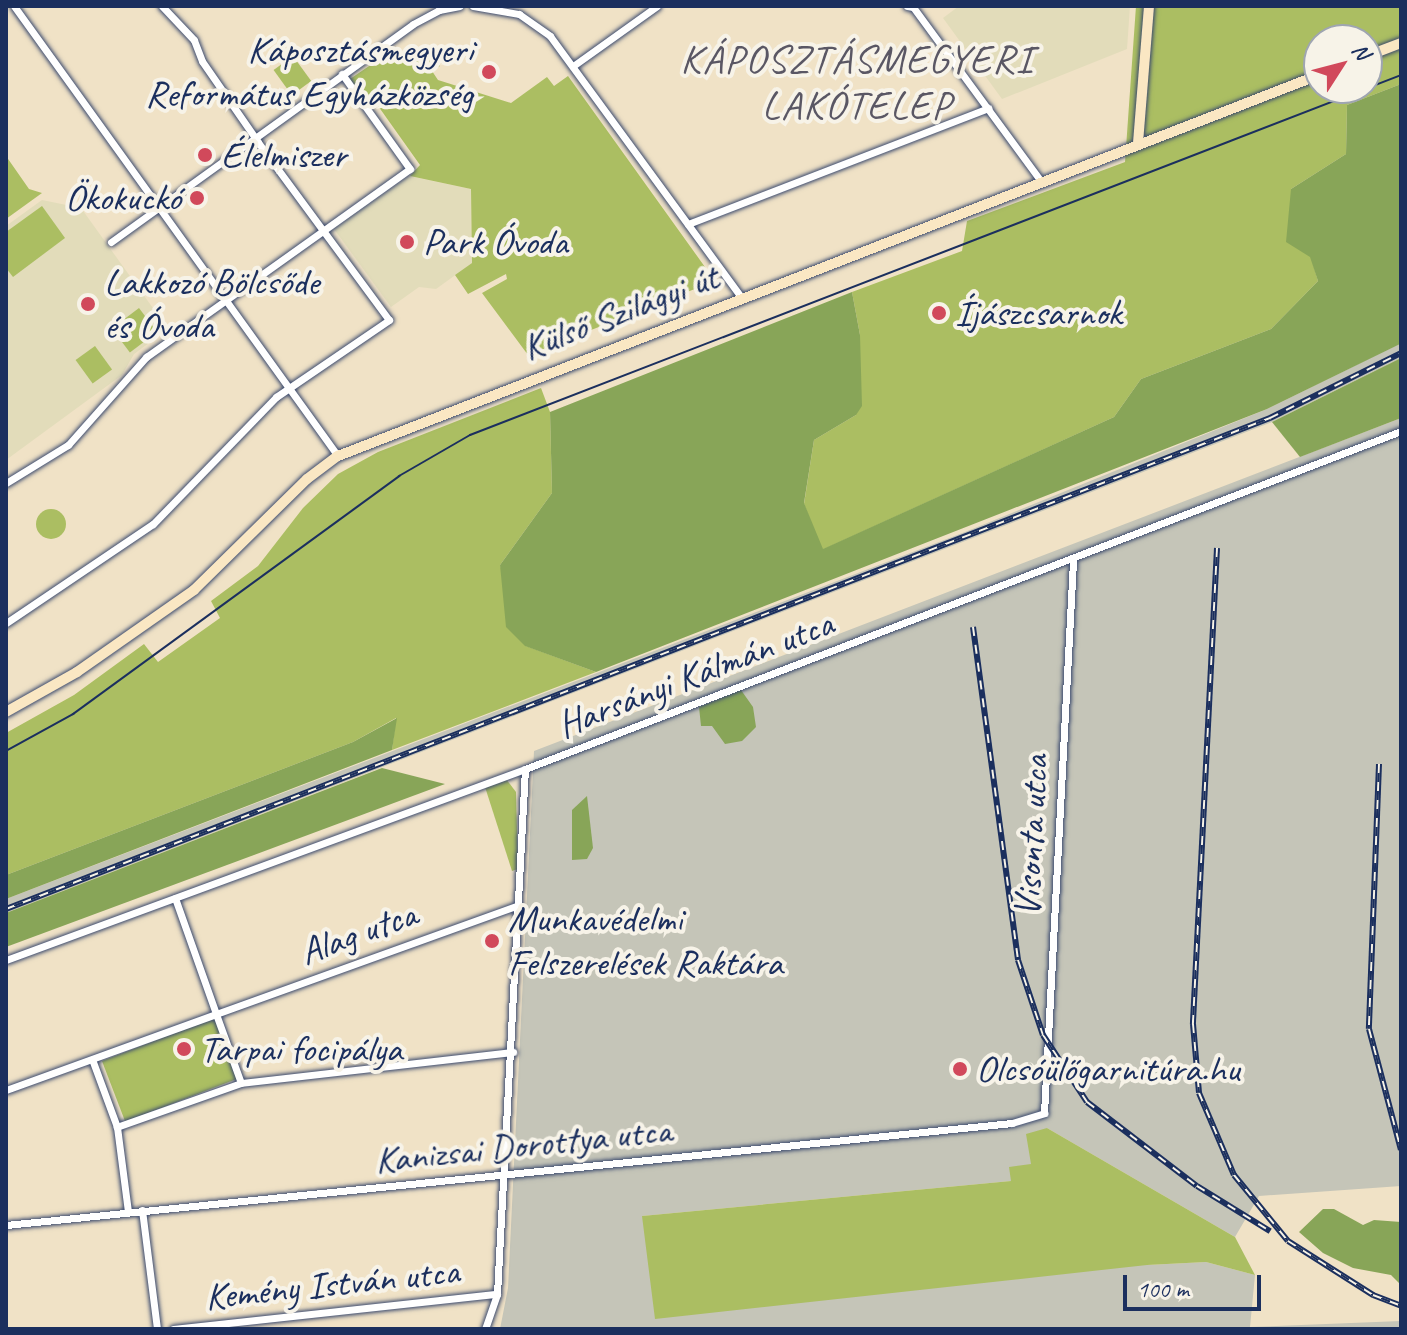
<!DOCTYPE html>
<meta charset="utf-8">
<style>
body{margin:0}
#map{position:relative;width:1407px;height:1335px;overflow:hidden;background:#f0e2c6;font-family:Caveat,sans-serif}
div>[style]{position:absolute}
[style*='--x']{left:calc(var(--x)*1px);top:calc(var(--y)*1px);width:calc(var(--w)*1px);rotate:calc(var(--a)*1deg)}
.built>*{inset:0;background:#e2dcba}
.industrial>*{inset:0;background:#c5c5b8}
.green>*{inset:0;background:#abbe62;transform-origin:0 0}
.round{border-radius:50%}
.forest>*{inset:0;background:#88a558}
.roads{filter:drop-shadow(0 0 2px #3b4a6e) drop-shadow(0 0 2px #3b4a6e)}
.street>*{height:7px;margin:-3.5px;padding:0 3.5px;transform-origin:3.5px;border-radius:3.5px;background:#fff}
.secondary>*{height:10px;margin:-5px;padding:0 5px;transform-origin:5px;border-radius:5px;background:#fae7c3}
.tram>*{height:2px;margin:-1px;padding:0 1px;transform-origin:1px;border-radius:1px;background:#1b2f5e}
.rail>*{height:6px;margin-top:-3px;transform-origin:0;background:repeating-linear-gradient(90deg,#f7f3e8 0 9px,#1b2f5e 0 18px);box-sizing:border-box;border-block:2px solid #1b2f5e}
.dots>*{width:22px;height:22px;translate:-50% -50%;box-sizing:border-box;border:4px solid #f7f3e8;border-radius:50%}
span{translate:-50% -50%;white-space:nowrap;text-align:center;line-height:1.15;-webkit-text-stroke:8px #f7f3e8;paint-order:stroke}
.poi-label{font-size:38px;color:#1b2f5e}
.right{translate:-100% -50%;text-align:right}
.left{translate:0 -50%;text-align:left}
.street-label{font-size:38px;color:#1b2f5e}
.neighbourhood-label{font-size:40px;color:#5a5764;letter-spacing:2px}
.frame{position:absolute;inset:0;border:8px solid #1b2f5e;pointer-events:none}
.north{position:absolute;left:1303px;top:24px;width:80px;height:80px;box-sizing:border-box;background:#f7f3e8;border:2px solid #9fa5b1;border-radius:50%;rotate:54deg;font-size:22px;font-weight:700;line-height:32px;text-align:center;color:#1b2f5e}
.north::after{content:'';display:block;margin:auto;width:28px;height:36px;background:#d1495b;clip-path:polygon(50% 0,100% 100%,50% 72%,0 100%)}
.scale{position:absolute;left:1123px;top:1275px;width:138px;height:36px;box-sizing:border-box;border:4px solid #1b2f5e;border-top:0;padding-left:10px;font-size:24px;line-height:28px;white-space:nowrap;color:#1b2f5e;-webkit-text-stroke:6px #f7f3e8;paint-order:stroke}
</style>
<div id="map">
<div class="built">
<div style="clip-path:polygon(959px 6px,1130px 6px,1127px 49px,1002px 99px,943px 18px)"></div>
<div style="clip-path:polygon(409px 176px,471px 189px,472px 263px,436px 289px,419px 287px,391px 307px,334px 229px)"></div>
<div style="clip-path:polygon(42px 200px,81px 208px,168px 329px,134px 354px,122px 375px,6px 460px,6px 226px)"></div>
</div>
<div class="industrial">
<div style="clip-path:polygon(1401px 343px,1401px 358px,1272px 422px,6px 913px,6px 899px,965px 532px,1267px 409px)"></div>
<div style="clip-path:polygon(1401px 418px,1401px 1186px,1259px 1196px,1235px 1237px,1047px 1128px,1031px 1164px,1011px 1181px,642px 1216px,1147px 1265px,1206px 1262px,1255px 1275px,1250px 1327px,1401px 1321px,1401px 1329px,500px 1329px,508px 1288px,534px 751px)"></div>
</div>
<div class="green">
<div style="clip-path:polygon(evenodd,1136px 6px,1401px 6px,1401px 84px,1347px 105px,1346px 154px,1291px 189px,1318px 281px,1271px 329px,1141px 379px,1114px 417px,822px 550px,804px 504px,814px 440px,856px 415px,860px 335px,852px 292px,962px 251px,967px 221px,1125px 162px,1136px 6px,1319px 40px,1367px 40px,1367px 88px,1319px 88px,1319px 40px)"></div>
<div style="clip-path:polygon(427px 46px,440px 66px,432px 71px,438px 80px,511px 103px,547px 77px,554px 86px,568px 76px,715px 281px,528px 355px,482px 293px,507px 279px,506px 274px,468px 294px,455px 275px,472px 263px,471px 189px,410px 176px,420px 165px,371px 96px,365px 99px,350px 79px,397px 47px,406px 60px)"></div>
<div style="left:293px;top:56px;width:31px;height:24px;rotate:54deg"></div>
<div style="clip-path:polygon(6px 156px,29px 189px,42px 193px,6px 219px)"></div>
<div style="clip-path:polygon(42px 206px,65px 238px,13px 277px,6px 268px,6px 232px)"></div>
<div style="left:139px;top:308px;width:30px;height:34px;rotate:53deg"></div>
<div style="left:95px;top:346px;width:29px;height:24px;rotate:54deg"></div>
<div style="clip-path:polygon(541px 388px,550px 412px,552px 493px,500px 565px,526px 646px,596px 672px,392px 750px,396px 718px,353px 742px,6px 875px,6px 733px,74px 695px,144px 644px,158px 662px,220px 618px,211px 601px,258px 566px,303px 508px,338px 474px,378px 452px)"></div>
<div class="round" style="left:36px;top:509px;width:30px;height:30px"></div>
<div style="clip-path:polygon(506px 779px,516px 792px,518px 869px,512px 871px,485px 787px)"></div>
<div style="left:214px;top:1018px;width:65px;height:120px;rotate:69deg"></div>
<div style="clip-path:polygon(1047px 1128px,1235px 1237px,1255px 1275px,1206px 1262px,1147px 1265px,655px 1319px,642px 1216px,1011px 1181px,1009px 1167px,1031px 1164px,1026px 1134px)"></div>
</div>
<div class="forest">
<div style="clip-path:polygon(1401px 84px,1400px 344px,1267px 409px,596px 672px,525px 646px,506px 627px,500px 565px,552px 493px,550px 412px,852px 292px,860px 335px,862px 406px,856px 415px,814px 440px,804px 503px,823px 549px,1114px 417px,1141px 379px,1271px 329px,1318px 281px,1310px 257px,1286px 242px,1291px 189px,1346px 154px,1347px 105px)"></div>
<div style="clip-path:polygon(1401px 358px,1401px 418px,1300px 457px,1272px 422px)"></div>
<div style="clip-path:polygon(741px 690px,753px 707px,756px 727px,742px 741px,725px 744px,712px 726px,701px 726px,699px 707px)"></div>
<div style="clip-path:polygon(397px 718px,392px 750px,6px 899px,6px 875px,353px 742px)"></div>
<div style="clip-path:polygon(382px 768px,445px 784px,6px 947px,6px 913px)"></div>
<div style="clip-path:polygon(587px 796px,593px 848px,587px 859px,572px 860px,572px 810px)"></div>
<div style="clip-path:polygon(1323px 1209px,1334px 1209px,1363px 1225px,1374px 1220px,1401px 1222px,1401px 1285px,1391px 1275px,1353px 1268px,1323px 1253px,1299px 1232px)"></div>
</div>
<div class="roads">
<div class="street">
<div style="--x:14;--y:6;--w:555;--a:54.25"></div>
<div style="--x:473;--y:6;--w:47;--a:9.9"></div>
<div style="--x:519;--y:14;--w:38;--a:35"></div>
<div style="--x:550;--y:36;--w:323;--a:53.8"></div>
<div style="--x:907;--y:6;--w:6;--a:9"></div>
<div style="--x:913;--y:7;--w:215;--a:53.7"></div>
<div style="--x:573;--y:66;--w:103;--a:-35.5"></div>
<div style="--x:688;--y:224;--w:322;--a:-21.1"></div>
<div style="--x:111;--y:242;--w:372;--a:-35.8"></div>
<div style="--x:413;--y:24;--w:30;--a:-28"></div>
<div style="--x:439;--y:10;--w:21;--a:-11"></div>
<div style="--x:6;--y:483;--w:73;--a:-31.5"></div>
<div style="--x:68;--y:445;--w:118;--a:-48.4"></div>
<div style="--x:146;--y:357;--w:324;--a:-35.5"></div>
<div style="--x:410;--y:169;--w:117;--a:-125.6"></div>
<div style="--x:6;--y:623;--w:177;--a:-34"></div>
<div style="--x:153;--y:524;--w:177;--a:-45.9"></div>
<div style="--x:276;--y:397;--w:137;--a:-34.3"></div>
<div style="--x:389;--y:320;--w:221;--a:-126.4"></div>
<div style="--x:258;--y:142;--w:98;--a:-124.7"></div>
<div style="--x:202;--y:61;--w:22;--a:-111"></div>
<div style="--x:194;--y:40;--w:47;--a:-133.3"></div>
<div style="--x:175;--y:898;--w:123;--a:70.5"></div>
<div style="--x:216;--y:1014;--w:322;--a:-19.8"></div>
<div style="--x:6;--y:960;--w:553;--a:-20.2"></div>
<div style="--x:525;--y:769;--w:939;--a:-21.1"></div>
<div style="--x:241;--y:1083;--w:274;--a:-6.5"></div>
<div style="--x:6;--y:1090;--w:223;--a:-19.9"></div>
<div style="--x:216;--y:1014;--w:73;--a:70.1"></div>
<div style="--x:241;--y:1083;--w:132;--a:160.5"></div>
<div style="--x:117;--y:1127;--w:72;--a:-110.2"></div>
<div style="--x:117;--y:1127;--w:86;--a:82.6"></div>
<div style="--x:142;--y:1210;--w:120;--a:82.8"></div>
<div style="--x:6;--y:1225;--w:1011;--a:-5.79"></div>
<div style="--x:1012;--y:1123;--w:34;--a:-17"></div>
<div style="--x:1044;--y:1113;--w:553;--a:-86.99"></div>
<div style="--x:173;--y:1329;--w:326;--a:-6.2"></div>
<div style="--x:485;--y:1329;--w:37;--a:-71"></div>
<div style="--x:497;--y:1294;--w:526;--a:-86.95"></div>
</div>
<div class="secondary">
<div style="--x:1367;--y:56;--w:36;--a:-21"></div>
<div style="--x:1138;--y:143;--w:137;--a:-85.4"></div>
<div style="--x:6;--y:712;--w:81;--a:-29.4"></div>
<div style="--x:77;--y:672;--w:143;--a:-35"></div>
<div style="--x:194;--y:590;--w:158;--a:-44.5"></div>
<div style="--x:307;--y:479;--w:39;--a:-37"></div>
<div style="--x:338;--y:456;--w:1052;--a:-21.23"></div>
</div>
</div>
<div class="tram">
<div style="--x:6;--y:751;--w:77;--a:-28.9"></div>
<div style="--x:73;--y:714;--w:404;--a:-36.1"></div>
<div style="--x:399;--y:476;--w:82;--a:-30"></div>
<div style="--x:470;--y:435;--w:998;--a:-21.14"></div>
</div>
<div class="rail">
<div style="--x:1217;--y:548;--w:477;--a:92.9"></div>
<div style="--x:1193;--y:1024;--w:69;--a:85"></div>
<div style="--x:1199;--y:1093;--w:89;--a:66.9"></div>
<div style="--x:1234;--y:1175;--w:85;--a:50.7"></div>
<div style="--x:1288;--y:1241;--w:101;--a:32.4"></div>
<div style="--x:1373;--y:1295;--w:30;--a:21"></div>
<div style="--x:973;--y:627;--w:336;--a:82.3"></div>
<div style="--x:1018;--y:960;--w:79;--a:71.6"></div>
<div style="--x:1043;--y:1035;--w:80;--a:56.7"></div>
<div style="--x:1087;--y:1102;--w:138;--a:37.4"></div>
<div style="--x:1197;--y:1186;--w:86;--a:31.7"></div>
<div style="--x:1379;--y:764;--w:265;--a:92.2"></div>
<div style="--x:1369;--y:1029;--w:125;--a:75.2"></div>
<div style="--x:6;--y:909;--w:1356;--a:-21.23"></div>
<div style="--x:1270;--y:418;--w:146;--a:-26.4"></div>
</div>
<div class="dots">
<div style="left:489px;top:72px;background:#d1495b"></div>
<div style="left:205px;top:155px;background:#d1495b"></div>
<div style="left:197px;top:198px;background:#d1495b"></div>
<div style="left:407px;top:242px;background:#d1495b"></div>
<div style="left:88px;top:304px;background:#d1495b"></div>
<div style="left:939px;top:313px;background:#d1495b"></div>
<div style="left:492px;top:941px;background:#d1495b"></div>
<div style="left:184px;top:1049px;background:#d1495b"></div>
<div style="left:960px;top:1069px;background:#d1495b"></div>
</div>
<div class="poi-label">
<span class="right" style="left:473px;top:72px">Káposztásmegyeri<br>Református Egyházközség</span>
<span class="left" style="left:221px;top:155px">Élelmiszer</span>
<span class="right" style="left:181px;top:198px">Ökokuckó</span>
<span class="left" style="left:423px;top:242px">Park Óvoda</span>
<span class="left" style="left:104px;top:304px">Lakkozó Bölcsőde<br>és Óvoda</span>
<span class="left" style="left:955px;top:313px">Íjászcsarnok</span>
<span class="left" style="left:508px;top:941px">Munkavédelmi<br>Felszerelések Raktára</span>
<span class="left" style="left:200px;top:1049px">Tarpai focipálya</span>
<span class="left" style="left:976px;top:1069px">Olcsóülőgarnitúra.hu</span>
</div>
<div class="street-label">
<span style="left:620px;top:312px;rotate:-21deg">Külső Szilágyi út</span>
<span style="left:695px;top:674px;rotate:-21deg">Harsányi Kálmán utca</span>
<span style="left:1031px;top:836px;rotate:-87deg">Visonta utca</span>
<span style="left:358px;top:933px;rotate:-20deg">Alag utca</span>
<span style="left:523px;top:1145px;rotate:-6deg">Kanizsai Dorottya utca</span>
<span style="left:332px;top:1284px;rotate:-6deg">Kemény István utca</span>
</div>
<div class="neighbourhood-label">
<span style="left:857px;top:82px">KÁPOSZTÁSMEGYERI<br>LAKÓTELEP</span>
</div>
<div class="frame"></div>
<div class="north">N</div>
<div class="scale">100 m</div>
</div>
